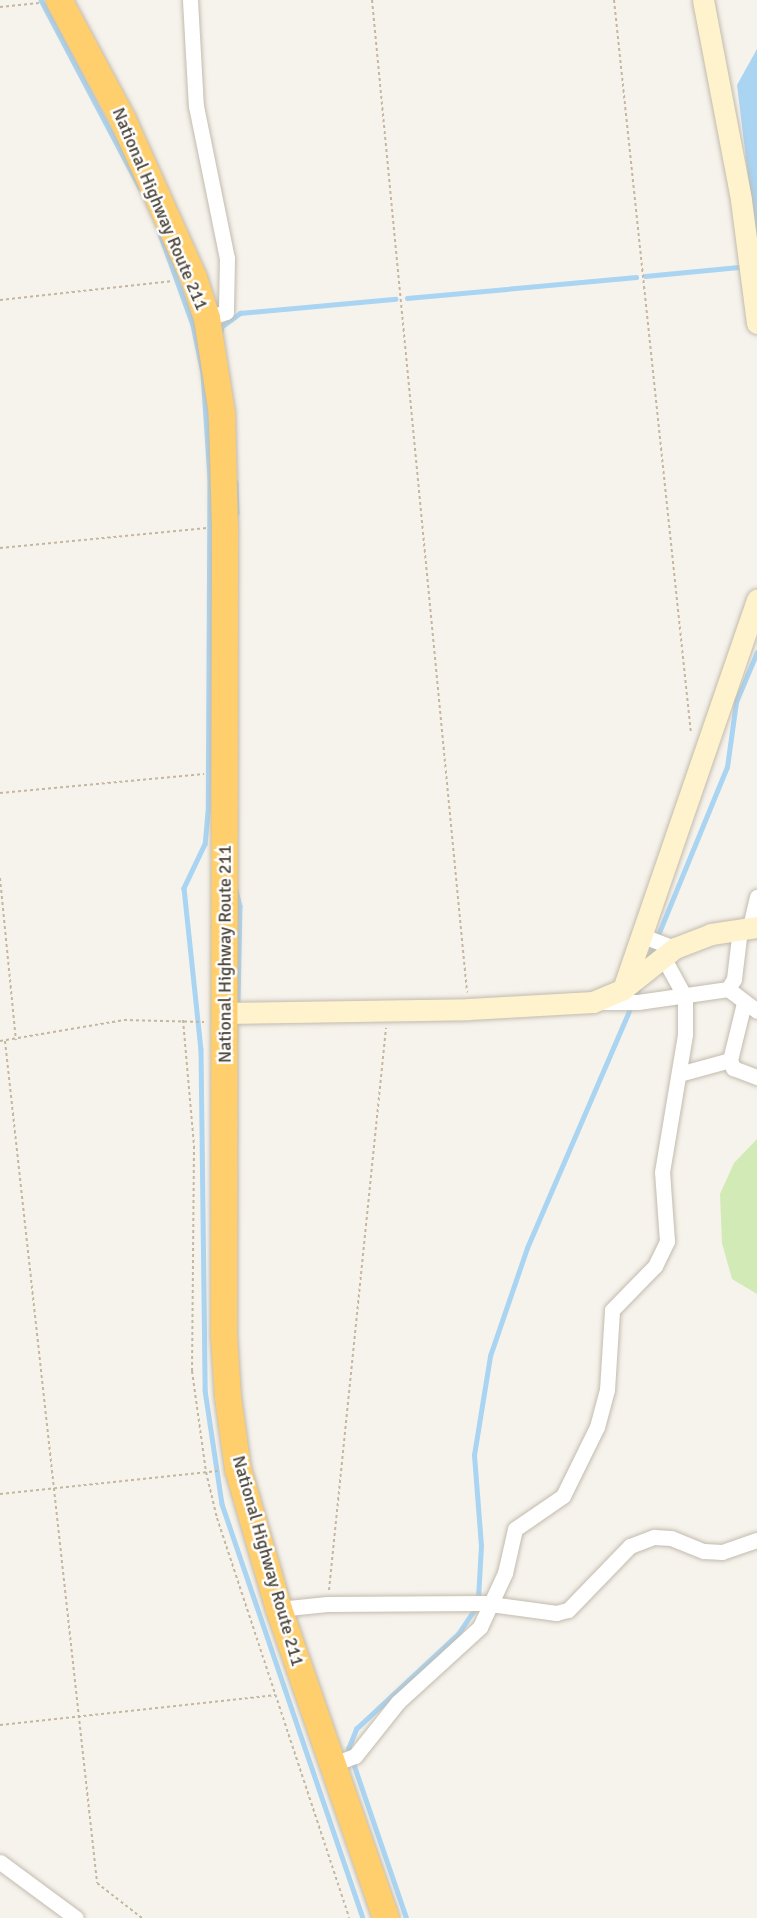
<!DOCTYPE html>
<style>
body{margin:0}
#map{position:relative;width:757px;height:1918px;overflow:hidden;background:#f6f3ec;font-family:Signika,sans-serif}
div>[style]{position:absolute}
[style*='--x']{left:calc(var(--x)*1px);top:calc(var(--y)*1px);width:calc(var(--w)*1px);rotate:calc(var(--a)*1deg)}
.green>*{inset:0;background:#d2eab5}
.water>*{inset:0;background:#a9d4f2}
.stream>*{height:4.5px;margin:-2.25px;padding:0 2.25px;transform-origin:2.25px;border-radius:2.25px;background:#a9d4f2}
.path>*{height:2px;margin-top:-1px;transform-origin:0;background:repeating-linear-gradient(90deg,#c4b79f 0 3px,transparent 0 6px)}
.roads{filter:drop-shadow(0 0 2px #c2bbae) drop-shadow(0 0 2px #c2bbae)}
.street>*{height:15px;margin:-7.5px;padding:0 7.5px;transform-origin:7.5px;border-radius:7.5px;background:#fff}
.secondary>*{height:21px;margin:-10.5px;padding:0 10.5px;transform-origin:10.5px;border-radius:10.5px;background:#fff3cd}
.highway>*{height:26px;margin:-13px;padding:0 13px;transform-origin:13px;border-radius:13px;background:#ffcf6e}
span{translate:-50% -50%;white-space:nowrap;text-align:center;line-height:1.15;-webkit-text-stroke:5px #fff;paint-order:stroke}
.street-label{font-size:18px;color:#4b4439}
</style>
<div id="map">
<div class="green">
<div style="clip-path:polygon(757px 1139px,757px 1294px,732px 1279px,722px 1243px,720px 1194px,734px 1163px)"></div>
</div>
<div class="water">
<div style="clip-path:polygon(757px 49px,757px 241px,756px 241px,737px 85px)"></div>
</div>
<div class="stream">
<div style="--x:41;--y:0;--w:212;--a:62.2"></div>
<div style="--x:159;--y:231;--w:100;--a:70.1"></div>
<div style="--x:193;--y:325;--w:49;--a:78.2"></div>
<div style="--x:203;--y:373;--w:105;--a:86.2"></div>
<div style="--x:210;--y:478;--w:334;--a:90.3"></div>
<div style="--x:208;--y:812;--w:32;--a:95"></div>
<div style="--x:205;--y:844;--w:49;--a:115.5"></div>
<div style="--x:184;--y:888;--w:162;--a:84"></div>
<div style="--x:201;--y:1049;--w:341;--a:89.3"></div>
<div style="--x:205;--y:1390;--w:115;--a:81.5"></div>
<div style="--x:222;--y:1504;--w:437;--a:71.2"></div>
<div style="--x:645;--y:276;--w:94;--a:-5.5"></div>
<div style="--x:407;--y:298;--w:230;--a:-5.2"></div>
<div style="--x:221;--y:331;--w:4;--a:-90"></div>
<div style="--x:221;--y:327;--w:24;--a:-36"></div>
<div style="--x:240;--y:313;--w:156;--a:-5.2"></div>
<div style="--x:236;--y:482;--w:31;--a:88"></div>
<div style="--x:236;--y:890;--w:16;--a:76"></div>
<div style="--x:240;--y:906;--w:94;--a:91.2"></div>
<div style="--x:649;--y:957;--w:205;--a:-67.7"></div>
<div style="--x:727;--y:767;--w:66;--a:-82.1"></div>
<div style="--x:736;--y:702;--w:54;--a:-67.2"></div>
<div style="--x:478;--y:1599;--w:53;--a:-86.8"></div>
<div style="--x:481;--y:1546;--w:91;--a:-94.4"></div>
<div style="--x:474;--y:1455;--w:100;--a:-80.8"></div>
<div style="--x:490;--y:1356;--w:114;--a:-71.1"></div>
<div style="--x:527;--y:1248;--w:283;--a:-66.7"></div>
<div style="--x:406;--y:1918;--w:179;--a:-108.9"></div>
<div style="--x:348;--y:1749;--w:22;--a:-68"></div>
<div style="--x:356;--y:1729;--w:139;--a:-43"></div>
<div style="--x:458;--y:1634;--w:32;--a:-56"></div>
</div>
<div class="path">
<div style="--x:372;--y:0;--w:997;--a:84.53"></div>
<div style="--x:614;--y:0;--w:738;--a:84.01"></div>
<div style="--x:0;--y:7;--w:39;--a:-6"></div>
<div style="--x:0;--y:300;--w:174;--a:-6.3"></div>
<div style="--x:0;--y:548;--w:208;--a:-5.5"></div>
<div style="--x:0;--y:793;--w:205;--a:-5.3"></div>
<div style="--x:0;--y:878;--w:163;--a:84.4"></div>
<div style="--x:183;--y:1020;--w:126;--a:85"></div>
<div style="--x:194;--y:1146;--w:225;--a:90.5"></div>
<div style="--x:192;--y:1371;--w:102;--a:82.1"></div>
<div style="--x:206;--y:1472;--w:47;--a:76.6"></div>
<div style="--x:217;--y:1518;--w:421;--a:71.7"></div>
<div style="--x:0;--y:1041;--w:126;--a:-9.6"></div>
<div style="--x:124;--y:1020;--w:80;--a:1.4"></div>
<div style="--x:5;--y:1041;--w:847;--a:83.76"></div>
<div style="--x:97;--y:1883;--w:57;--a:37.9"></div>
<div style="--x:0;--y:1494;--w:219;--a:-6"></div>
<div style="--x:329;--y:1590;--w:565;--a:-84.21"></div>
<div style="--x:0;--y:1725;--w:277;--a:-6.2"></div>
</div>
<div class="roads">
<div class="street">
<div style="--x:190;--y:0;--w:106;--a:86.8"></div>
<div style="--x:196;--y:106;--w:155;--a:78.5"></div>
<div style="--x:227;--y:258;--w:54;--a:91.1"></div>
<div style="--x:226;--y:312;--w:20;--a:162"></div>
<div style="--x:750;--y:927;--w:31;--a:-77"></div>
<div style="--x:643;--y:936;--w:34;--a:21"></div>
<div style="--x:728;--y:989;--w:12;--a:-59"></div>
<div style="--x:734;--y:979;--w:50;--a:-83.2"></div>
<div style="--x:600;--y:1002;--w:38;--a:0"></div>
<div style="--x:638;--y:1002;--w:91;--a:-8.2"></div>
<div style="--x:728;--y:989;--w:36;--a:37"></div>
<div style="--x:744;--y:1003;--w:59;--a:103.8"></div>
<div style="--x:730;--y:1060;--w:9;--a:69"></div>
<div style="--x:733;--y:1068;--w:26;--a:21"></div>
<div style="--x:679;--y:1074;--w:53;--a:-15.4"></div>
<div style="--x:279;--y:1609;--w:48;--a:-5.9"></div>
<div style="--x:327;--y:1604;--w:156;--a:-0.4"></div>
<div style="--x:483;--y:1603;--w:74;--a:7.8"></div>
<div style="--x:556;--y:1613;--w:12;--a:-14"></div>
<div style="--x:568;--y:1610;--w:89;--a:-45.9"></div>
<div style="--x:630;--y:1546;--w:26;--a:-21"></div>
<div style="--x:654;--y:1537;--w:17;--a:3"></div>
<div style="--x:671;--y:1538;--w:35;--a:22"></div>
<div style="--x:704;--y:1551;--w:18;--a:3"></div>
<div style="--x:722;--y:1552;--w:37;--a:-19"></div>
<div style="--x:331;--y:1765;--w:26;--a:-21"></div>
<div style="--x:355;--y:1756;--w:69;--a:-51.5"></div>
<div style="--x:398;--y:1702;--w:111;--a:-42.4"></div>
<div style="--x:480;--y:1627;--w:60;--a:-65.2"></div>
<div style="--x:505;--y:1573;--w:45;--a:-77.2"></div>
<div style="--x:515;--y:1529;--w:58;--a:-34.5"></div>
<div style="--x:563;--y:1496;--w:77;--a:-63.8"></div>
<div style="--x:597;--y:1427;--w:38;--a:-75"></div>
<div style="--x:607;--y:1390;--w:80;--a:-86.4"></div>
<div style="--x:612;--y:1310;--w:62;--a:-45.7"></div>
<div style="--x:655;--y:1266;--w:28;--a:-64"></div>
<div style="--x:667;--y:1241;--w:69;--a:-94.1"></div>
<div style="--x:662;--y:1172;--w:140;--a:-80.5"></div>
<div style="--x:685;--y:1034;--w:37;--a:-90"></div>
<div style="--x:685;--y:997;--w:46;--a:-118.8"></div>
<div style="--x:0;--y:1862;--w:94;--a:36.4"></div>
</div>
<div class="secondary">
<div style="--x:703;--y:0;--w:204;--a:79.2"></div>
<div style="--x:741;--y:200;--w:124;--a:82.6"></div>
<div style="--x:623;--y:989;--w:412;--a:-71"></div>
<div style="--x:225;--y:1013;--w:244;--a:-0.9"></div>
<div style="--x:469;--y:1009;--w:124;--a:-3.2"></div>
<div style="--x:593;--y:1002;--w:33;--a:-23"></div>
<div style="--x:623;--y:989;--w:66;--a:-38.3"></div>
<div style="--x:675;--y:948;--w:39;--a:-21"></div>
<div style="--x:711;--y:934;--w:47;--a:-8.7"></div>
</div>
<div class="highway">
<div style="--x:59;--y:0;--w:136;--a:61.9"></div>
<div style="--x:123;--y:120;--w:173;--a:65.8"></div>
<div style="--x:194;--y:278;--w:42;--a:72"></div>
<div style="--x:207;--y:318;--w:97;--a:81.1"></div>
<div style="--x:222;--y:414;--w:112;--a:88.5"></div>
<div style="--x:225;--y:526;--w:809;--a:90.07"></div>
<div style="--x:224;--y:1335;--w:62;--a:86.3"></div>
<div style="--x:228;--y:1397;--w:73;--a:82.1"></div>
<div style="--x:238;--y:1469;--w:146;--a:73.7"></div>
<div style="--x:279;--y:1609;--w:327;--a:70.9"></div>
</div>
</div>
<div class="street-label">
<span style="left:160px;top:209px;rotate:67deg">National Highway Route 211</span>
<span style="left:225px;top:954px;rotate:-90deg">National Highway Route 211</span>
<span style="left:268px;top:1561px;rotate:74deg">National Highway Route 211</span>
</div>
</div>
